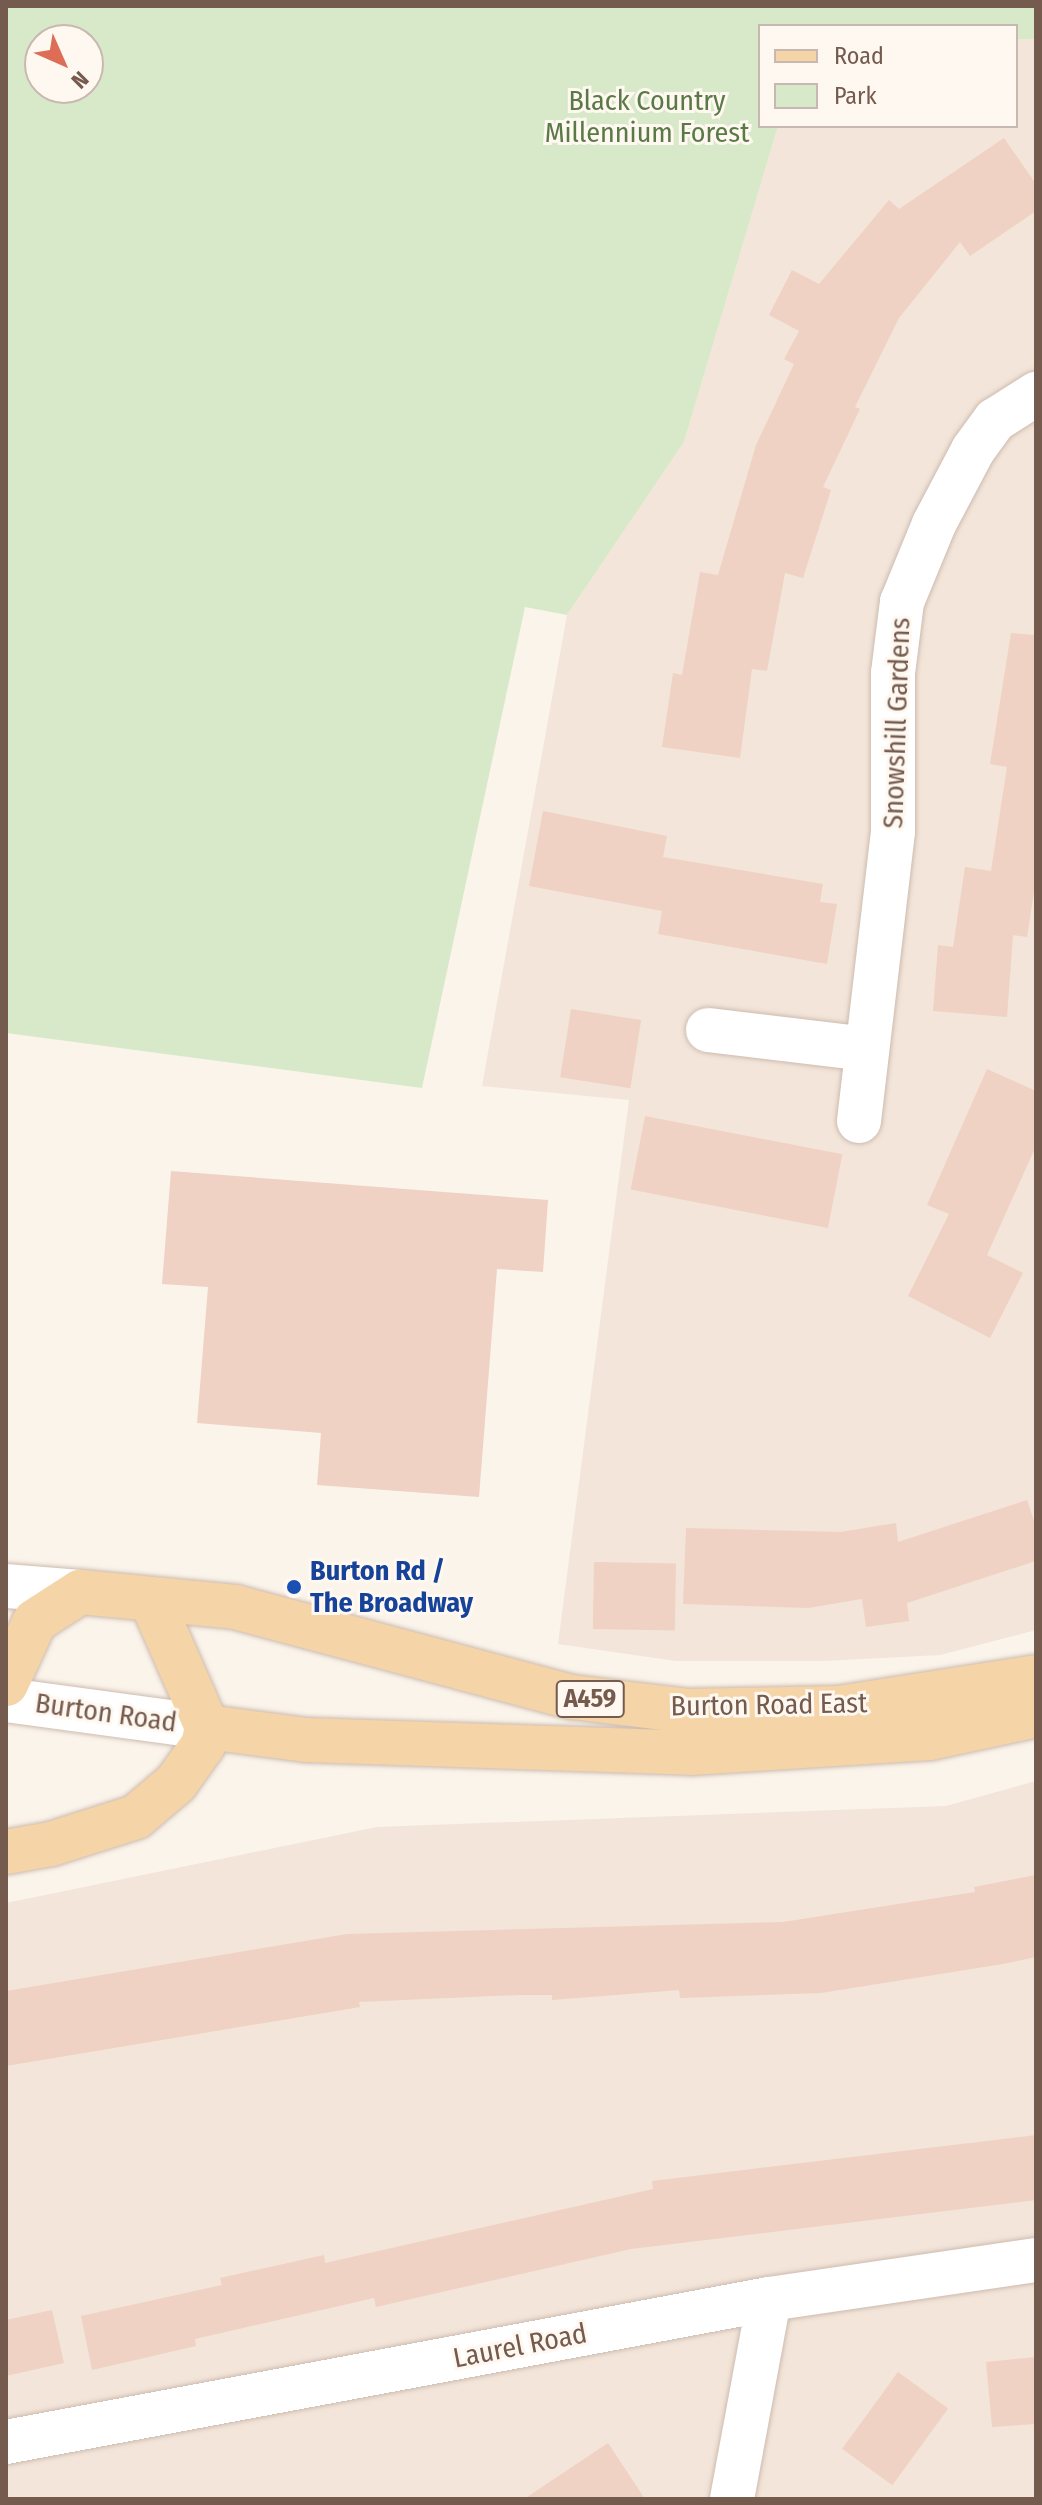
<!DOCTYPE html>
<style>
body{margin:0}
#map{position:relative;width:1042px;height:2505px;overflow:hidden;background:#fbf4ea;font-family:"Fira Sans Condensed",sans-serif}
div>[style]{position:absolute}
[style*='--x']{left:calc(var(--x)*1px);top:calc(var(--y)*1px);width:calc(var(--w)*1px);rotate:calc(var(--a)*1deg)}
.residential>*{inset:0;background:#f3e5d9}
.green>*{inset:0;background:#d8e9c9}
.building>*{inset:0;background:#efd2c3;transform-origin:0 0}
.roads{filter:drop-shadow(0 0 2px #cdbbb0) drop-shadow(0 0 2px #cdbbb0)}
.minor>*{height:44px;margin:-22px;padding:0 22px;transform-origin:22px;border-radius:22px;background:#fff}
.secondary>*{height:44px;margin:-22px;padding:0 22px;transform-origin:22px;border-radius:22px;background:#fff}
.primary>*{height:44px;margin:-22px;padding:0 22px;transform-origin:22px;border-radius:22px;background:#f5d4a7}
.dots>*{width:22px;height:22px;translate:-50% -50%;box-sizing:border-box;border:4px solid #fef8f0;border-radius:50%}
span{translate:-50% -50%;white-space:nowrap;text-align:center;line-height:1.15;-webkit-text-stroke:6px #fef8f0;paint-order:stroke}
.shield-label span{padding:2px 6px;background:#fef8f0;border:2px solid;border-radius:6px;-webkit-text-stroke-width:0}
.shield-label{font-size:26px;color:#755a4e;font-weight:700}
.park-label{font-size:28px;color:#597a47}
.street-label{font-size:28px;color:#755a4e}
.transit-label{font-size:28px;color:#164399;font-weight:700}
.left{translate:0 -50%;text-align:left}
.frame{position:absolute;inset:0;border:8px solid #755a4e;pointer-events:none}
.legend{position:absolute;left:758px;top:24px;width:260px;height:104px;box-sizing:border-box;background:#fef8f0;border:2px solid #c7b9af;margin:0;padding:10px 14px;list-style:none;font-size:24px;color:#755a4e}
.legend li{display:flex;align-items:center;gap:16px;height:40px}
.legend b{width:40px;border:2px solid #c7b9af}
.north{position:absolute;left:24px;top:24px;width:80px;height:80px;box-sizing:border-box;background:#fef8f0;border:2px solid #c7b9af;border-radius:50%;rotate:135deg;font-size:22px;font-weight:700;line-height:32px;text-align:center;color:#755a4e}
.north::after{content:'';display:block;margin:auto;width:28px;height:36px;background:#dd6d57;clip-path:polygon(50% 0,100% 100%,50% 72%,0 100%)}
</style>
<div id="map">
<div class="residential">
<div style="clip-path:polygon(1016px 39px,1036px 39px,1036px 1630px,940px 1655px,823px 1661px,676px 1661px,558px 1644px,629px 1100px,482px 1086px,567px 615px,684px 442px,778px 126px,1016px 126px)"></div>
<div style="clip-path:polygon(1036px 1781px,1036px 2499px,6px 2499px,6px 1903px,377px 1827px,946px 1806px)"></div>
</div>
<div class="green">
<div style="clip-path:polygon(evenodd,6px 6px,1036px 6px,1036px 39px,1016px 39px,1016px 26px,760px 26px,760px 126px,778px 126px,684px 442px,567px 615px,525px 607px,422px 1088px,6px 1033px,6px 6px,40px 40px,88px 40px,88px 88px,40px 88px,40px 40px)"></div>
</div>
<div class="building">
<div style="clip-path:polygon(1004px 138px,1036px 184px,1036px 211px,970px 256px,960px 242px,899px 318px,855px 407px,860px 409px,823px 487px,831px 490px,803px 578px,785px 573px,767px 671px,752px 669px,740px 758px,662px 747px,673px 673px,682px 675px,700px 572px,718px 575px,756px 445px,794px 364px,784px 359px,799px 331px,769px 315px,792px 270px,819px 284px,889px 200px,899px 209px)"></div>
<div style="clip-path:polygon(1011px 633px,1036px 635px,1036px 879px,1027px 937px,1013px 935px,1007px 1017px,933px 1011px,938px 945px,953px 947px,965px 867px,991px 871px,1007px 767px,990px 764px)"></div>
<div style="clip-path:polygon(543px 811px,667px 836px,663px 857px,823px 884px,820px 902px,837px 904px,827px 964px,658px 934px,662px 911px,529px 886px)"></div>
<div style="left:571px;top:1009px;width:71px;height:69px;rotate:9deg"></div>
<div style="clip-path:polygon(987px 1069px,1036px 1091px,1036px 1146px,987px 1255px,1023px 1273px,990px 1338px,908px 1296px,949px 1214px,927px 1205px)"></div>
<div style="left:645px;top:1116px;width:201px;height:75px;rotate:11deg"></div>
<div style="clip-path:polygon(171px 1171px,548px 1200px,543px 1272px,497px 1269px,479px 1497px,317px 1485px,321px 1433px,197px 1423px,208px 1287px,162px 1284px)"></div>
<div style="clip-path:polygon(1027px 1500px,1036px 1527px,1036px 1561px,907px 1603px,909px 1621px,866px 1627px,862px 1599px,808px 1608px,683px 1604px,686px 1528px,840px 1532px,896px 1523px,898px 1542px)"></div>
<div style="left:594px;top:1562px;width:82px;height:67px;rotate:1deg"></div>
<div style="clip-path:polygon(1036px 1875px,1036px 1957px,1003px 1964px,821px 1993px,680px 1998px,679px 1990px,552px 2000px,552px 1995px,518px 1995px,359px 2002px,360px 2007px,6px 2066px,6px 1991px,347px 1934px,783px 1922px,975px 1892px,974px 1887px)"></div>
<div style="clip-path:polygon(1036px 2135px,1036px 2200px,631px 2249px,376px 2307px,374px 2298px,195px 2339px,196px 2346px,92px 2370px,81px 2316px,222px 2285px,220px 2278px,324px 2255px,325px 2263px,653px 2189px,652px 2181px)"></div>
<div style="clip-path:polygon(52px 2310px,64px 2363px,6px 2376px,6px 2320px)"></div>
<div style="clip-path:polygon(1036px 2357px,1036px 2424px,992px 2427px,986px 2362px)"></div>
<div style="left:898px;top:2372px;width:62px;height:95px;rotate:36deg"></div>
<div style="clip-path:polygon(608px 2443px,645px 2499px,524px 2499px)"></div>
</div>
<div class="roads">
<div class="minor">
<div style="--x:708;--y:1030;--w:160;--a:6.8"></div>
<div style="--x:859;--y:1121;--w:291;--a:-83.3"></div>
<div style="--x:893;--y:832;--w:159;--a:-90"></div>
<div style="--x:893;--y:673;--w:72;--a:-82.8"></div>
<div style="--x:902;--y:602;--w:84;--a:-67.7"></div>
<div style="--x:934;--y:524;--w:84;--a:-62.2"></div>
<div style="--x:973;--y:450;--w:37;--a:-54"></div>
<div style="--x:995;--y:420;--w:49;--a:-32.4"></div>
<div style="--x:6;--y:2442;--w:776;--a:-10.62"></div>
<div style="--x:769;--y:2299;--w:270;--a:-8.3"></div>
<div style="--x:732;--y:2499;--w:203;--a:-79.5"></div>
</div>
<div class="secondary">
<div style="--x:6;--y:1586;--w:74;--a:4.6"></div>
<div style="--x:6;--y:1700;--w:203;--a:7.7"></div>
</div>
<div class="primary">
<div style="--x:6;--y:1684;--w:69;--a:-65.3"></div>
<div style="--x:35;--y:1621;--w:54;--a:-32.8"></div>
<div style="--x:80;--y:1592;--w:156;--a:5.5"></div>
<div style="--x:235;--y:1607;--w:349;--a:15"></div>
<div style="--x:572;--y:1697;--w:116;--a:6.9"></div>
<div style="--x:687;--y:1711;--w:152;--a:-1.1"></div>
<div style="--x:839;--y:1708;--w:199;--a:-8.9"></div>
<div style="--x:207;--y:1727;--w:100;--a:7.5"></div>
<div style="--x:306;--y:1740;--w:385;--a:1.9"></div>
<div style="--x:691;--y:1753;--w:239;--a:-3.6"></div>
<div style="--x:930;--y:1738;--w:108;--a:-12.2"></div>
<div style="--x:6;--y:1852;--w:46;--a:-10.1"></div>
<div style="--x:51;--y:1844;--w:89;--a:-17.6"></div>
<div style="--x:136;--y:1817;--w:52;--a:-40.4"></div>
<div style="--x:176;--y:1783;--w:47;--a:-54.6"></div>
<div style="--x:203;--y:1745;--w:18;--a:-77"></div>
<div style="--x:207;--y:1727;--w:137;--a:-113.7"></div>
</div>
</div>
<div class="dots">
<div style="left:294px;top:1587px;background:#1a4fb4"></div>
</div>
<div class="shield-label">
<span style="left:590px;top:1699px">A459</span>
</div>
<div class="park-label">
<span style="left:647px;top:117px">Black Country<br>Millennium Forest</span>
</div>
<div class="street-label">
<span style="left:897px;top:723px;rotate:-88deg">Snowshill Gardens</span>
<span style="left:769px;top:1705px;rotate:-1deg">Burton Road East</span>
<span style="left:106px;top:1713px;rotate:8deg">Burton Road</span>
<span style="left:520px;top:2346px;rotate:-11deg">Laurel Road</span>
</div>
<div class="transit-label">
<span class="left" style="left:310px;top:1587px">Burton Rd /<br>The Broadway</span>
</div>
<div class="frame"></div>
<ul class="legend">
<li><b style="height:10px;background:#f5d4a7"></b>Road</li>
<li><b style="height:22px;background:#d8e9c9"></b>Park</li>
</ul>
<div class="north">N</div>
</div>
